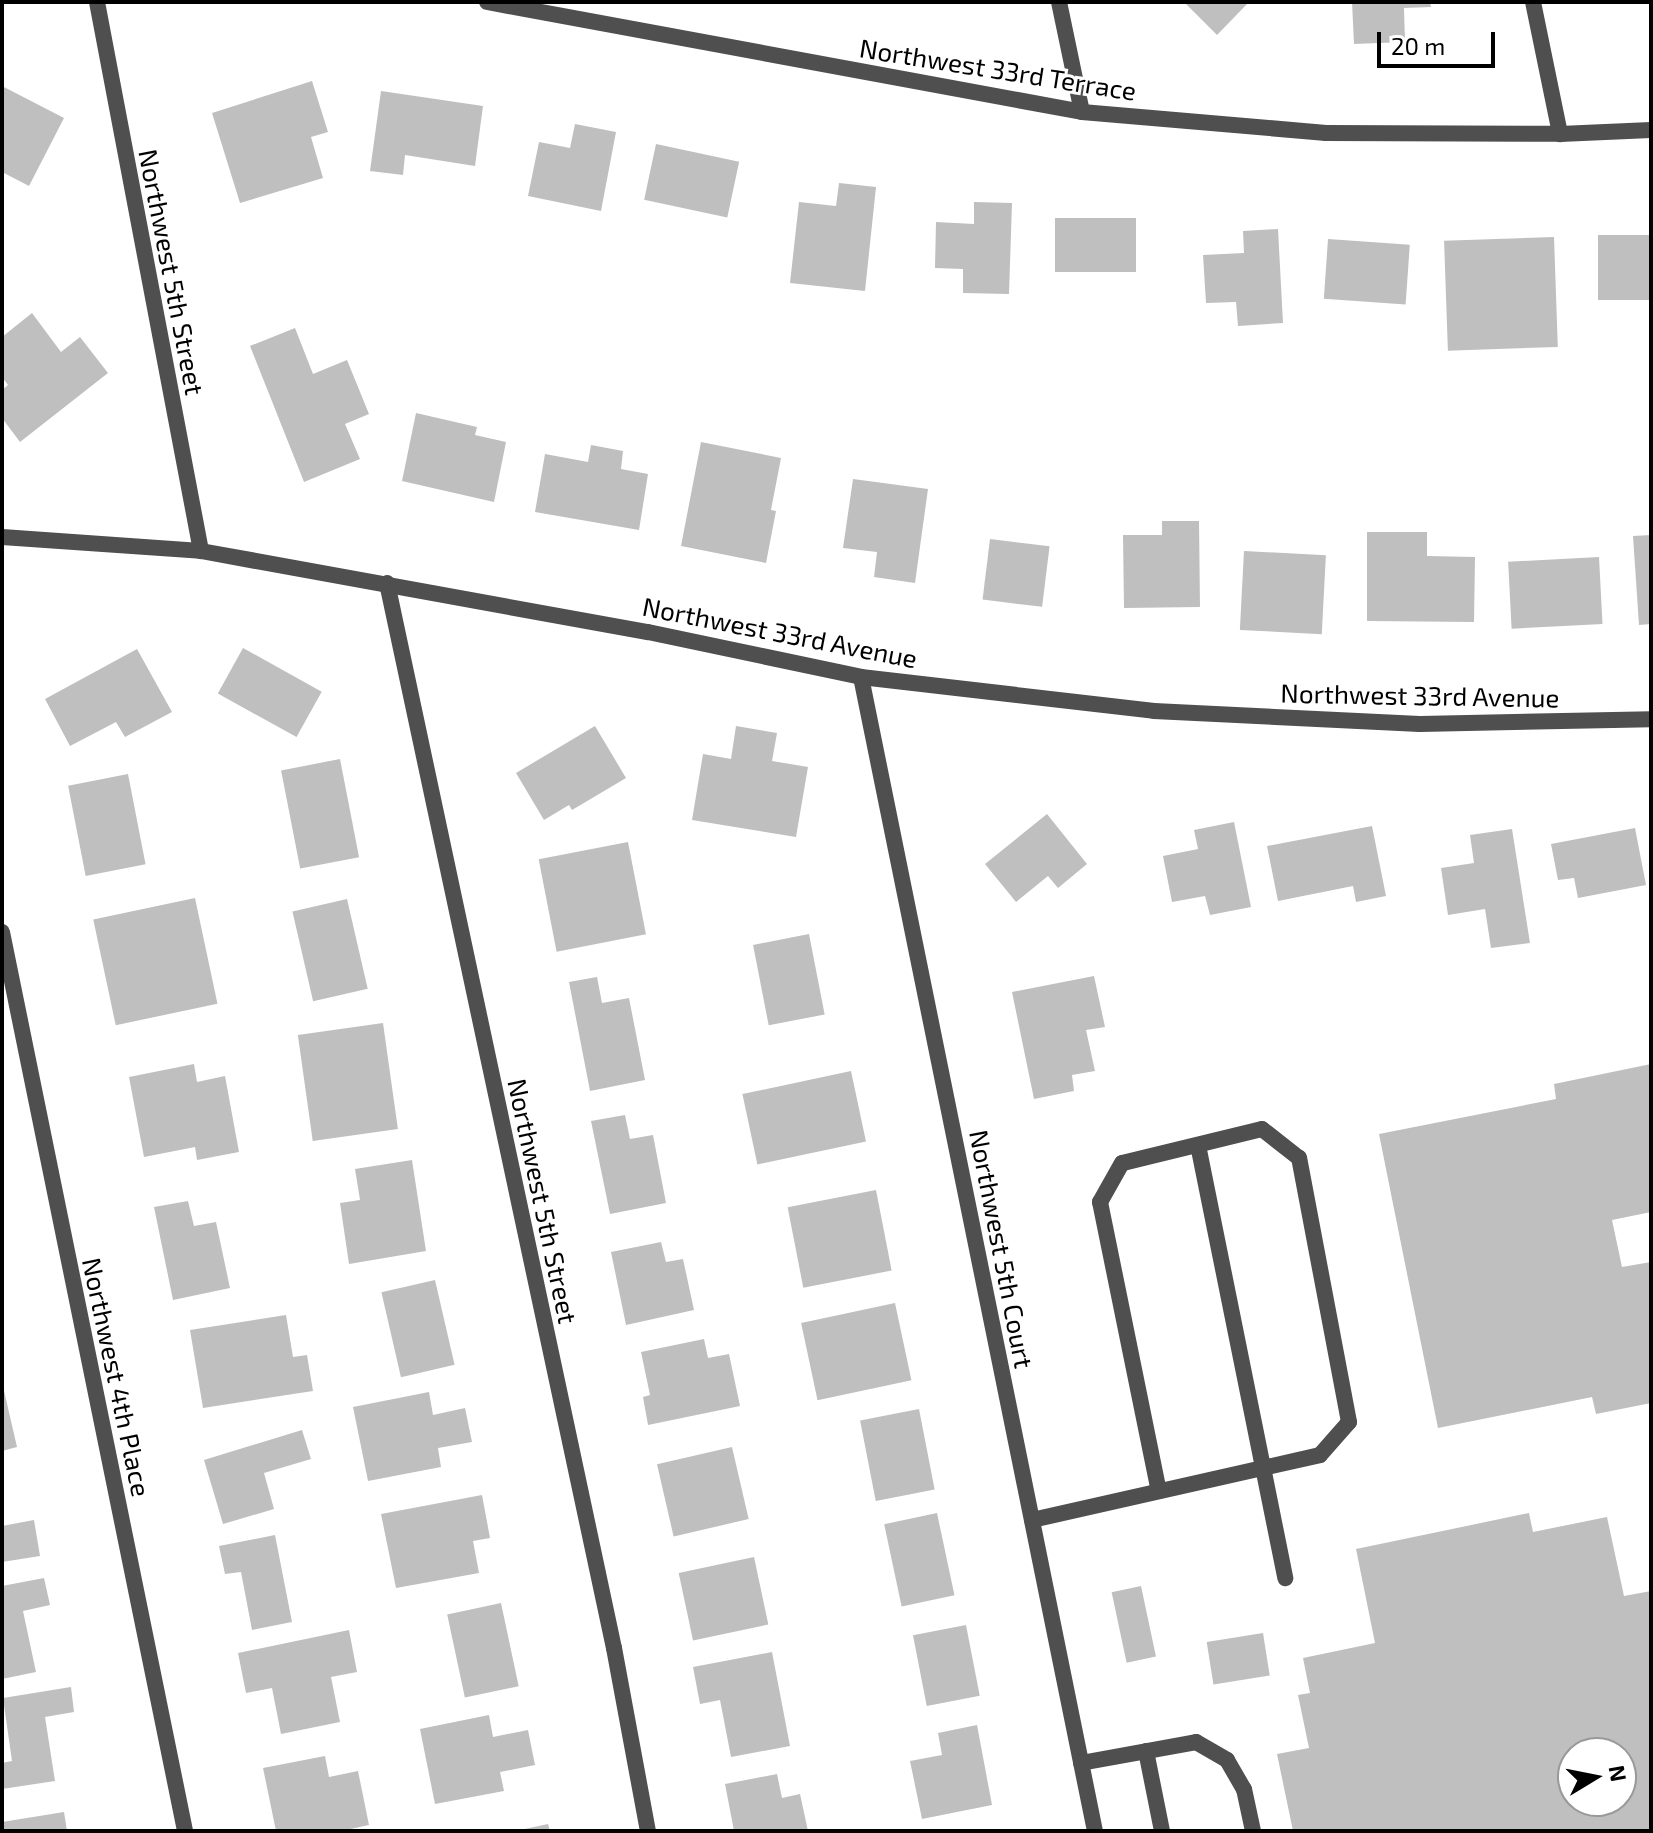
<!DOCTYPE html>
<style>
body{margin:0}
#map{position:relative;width:1653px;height:1833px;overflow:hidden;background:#fff;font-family:"Exo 2",sans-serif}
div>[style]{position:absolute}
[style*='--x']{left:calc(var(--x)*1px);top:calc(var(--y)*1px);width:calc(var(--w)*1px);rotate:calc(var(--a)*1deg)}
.building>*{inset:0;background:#bfbfbf;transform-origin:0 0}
.lane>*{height:16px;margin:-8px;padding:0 8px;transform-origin:8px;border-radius:8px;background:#4f4f4f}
.street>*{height:16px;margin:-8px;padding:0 8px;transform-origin:8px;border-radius:8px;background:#4f4f4f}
span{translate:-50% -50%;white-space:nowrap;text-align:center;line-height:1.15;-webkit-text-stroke:6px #fff;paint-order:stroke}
.street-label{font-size:26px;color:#000}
.frame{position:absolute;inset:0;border:4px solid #000;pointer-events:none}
.north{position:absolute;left:1557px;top:1737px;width:80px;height:80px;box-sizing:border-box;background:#fff;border:2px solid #999;border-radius:50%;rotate:80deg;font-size:22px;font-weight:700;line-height:32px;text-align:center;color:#000}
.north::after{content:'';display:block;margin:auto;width:28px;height:36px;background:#000;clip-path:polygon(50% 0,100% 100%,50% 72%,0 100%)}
.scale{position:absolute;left:1377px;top:32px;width:118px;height:36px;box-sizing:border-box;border:4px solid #000;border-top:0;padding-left:10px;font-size:24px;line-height:28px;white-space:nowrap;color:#000;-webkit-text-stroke:6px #fff;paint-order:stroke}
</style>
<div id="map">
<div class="building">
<div style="clip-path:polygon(1184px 2px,1249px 2px,1217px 35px)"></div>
<div style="clip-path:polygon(1352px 2px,1430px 2px,1431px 7px,1404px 8px,1405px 42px,1354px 44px)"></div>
<div style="clip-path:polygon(312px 81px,328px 132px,311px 137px,323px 178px,240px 203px,212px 113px)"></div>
<div style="clip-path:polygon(2px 86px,64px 118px,29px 186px,2px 172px)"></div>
<div style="clip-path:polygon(381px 91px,483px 106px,475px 166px,405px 155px,403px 175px,370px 171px)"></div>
<div style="clip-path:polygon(575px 124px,616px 132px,601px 211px,528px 196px,539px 142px,570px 148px)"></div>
<div style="left:656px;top:144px;width:85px;height:57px;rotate:12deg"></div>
<div style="clip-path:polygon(839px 183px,876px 187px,865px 291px,790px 283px,799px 202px,836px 206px)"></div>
<div style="clip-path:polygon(974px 202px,1012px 203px,1009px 294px,963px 293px,963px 269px,935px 268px,936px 222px,974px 224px)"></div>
<div style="left:1055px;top:218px;width:81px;height:54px"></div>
<div style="clip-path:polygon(1278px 229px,1283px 323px,1238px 326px,1236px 302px,1206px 303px,1203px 255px,1244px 253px,1243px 231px)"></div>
<div style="left:1651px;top:235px;width:65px;height:53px;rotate:90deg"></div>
<div style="left:1554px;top:237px;width:110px;height:110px;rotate:88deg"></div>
<div style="left:1328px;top:239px;width:82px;height:60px;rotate:4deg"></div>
<div style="clip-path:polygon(32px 313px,61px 352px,80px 337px,108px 373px,20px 442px,2px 418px,2px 390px,8px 385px,2px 377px,2px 337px)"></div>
<div style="clip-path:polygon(295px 328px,313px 374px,347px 360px,369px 414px,345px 424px,360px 459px,304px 482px,250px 346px)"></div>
<div style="clip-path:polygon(416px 413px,477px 427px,475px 435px,506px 442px,494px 502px,402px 481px)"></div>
<div style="clip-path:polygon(701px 442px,781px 458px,771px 510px,776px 511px,766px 563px,681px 546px)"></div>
<div style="clip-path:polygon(591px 445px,623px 451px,621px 469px,648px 474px,639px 530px,535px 512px,545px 454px,588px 462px)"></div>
<div style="clip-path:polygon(853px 479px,928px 489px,915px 583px,874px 577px,877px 552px,843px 548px)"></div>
<div style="clip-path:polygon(1162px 521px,1199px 521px,1200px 607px,1124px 608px,1123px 535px,1162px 535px)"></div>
<div style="clip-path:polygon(1367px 532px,1427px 532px,1427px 556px,1475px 557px,1474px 622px,1367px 621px)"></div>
<div style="clip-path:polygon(1651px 535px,1651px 624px,1639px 625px,1633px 536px)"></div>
<div style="left:990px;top:539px;width:60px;height:61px;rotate:7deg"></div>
<div style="left:1244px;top:551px;width:82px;height:79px;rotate:3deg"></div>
<div style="left:1599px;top:557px;width:67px;height:91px;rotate:87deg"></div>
<div style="left:243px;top:648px;width:90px;height:52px;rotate:29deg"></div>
<div style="clip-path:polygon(137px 649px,172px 712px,125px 737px,116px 722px,70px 746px,45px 699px)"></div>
<div style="clip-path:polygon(595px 726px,626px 778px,572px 810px,569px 805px,544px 820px,516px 773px)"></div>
<div style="clip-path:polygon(736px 726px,777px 733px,772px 761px,808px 767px,796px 837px,692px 820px,703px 754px,731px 759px)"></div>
<div style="left:340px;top:759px;width:100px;height:60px;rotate:79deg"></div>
<div style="left:128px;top:774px;width:92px;height:61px;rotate:79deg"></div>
<div style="clip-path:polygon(1047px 814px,1087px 864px,1058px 888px,1048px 876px,1016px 902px,985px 864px)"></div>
<div style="clip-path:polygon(1234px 822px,1251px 907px,1210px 915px,1205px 896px,1172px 902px,1163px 856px,1198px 849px,1194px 830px)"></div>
<div style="clip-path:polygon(1372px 826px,1386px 896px,1356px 902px,1353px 886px,1278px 901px,1267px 846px)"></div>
<div style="clip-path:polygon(1635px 828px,1646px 885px,1578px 898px,1574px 878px,1558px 880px,1551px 844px)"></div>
<div style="clip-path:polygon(1512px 829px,1530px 943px,1491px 948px,1485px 909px,1448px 915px,1441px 868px,1474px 863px,1470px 835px)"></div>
<div style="left:628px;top:842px;width:94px;height:91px;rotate:79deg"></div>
<div style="left:195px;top:898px;width:108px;height:104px;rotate:78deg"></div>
<div style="left:347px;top:899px;width:92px;height:56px;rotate:77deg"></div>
<div style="left:809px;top:934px;width:82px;height:57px;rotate:79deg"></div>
<div style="clip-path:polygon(1094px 976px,1105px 1027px,1086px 1030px,1095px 1071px,1072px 1075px,1074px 1091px,1034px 1099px,1012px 992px)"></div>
<div style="clip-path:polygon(597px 977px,602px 1003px,629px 998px,645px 1080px,590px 1091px,569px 982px)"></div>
<div style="left:383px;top:1023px;width:107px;height:86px;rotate:82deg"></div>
<div style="clip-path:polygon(194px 1064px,197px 1082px,225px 1076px,239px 1152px,197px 1160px,195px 1147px,144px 1157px,129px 1077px)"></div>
<div style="clip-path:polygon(1651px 1064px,1651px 1212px,1612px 1220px,1622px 1267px,1651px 1262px,1651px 1403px,1596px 1414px,1592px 1397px,1438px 1428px,1379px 1134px,1556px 1099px,1554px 1084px)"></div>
<div style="left:851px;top:1071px;width:72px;height:111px;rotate:78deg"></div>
<div style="clip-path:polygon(625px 1115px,630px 1139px,653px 1135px,666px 1203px,610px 1214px,591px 1121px)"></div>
<div style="clip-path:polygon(412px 1160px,426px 1251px,349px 1264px,340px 1203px,360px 1200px,355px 1169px)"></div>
<div style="left:876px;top:1190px;width:82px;height:90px;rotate:79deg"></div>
<div style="clip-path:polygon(188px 1201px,194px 1226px,216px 1222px,230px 1288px,173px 1300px,154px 1207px)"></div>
<div style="clip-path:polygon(661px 1242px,666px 1262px,683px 1259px,694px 1310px,626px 1325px,611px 1252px)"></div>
<div style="left:435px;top:1280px;width:87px;height:55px;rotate:77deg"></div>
<div style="left:895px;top:1303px;width:79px;height:96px;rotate:78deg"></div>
<div style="clip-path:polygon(286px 1315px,293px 1357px,307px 1355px,313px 1391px,203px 1408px,190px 1330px)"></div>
<div style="clip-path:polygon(704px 1339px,708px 1358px,729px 1354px,740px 1406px,648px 1425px,643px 1397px,650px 1395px,641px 1352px)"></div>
<div style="clip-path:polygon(2px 1382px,17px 1447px,2px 1451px)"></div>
<div style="clip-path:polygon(429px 1392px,433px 1415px,465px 1408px,472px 1442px,438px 1448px,441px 1467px,368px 1481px,353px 1407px)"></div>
<div style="left:919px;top:1409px;width:82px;height:60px;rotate:79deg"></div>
<div style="clip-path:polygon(302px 1430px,311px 1459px,264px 1473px,274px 1509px,223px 1524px,204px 1460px)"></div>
<div style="left:732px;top:1447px;width:74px;height:77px;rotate:77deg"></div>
<div style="clip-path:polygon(482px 1495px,490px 1538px,473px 1541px,479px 1573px,396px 1588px,381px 1514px)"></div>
<div style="left:937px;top:1513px;width:84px;height:54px;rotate:78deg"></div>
<div style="clip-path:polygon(evenodd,1529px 1513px,1533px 1532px,1607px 1517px,1624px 1596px,1651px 1591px,1651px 1831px,1293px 1831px,1277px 1754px,1309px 1748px,1298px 1695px,1310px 1693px,1303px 1658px,1375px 1643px,1356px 1549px,1529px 1513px,1573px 1753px,1621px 1753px,1621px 1801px,1573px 1801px,1573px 1753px)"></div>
<div style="clip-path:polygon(34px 1520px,40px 1556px,2px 1562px,2px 1526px)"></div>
<div style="clip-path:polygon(275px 1535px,292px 1622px,252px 1630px,241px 1572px,225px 1574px,219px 1546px)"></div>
<div style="left:754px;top:1557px;width:69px;height:77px;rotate:78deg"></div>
<div style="clip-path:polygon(44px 1578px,50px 1605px,23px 1611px,36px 1672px,2px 1679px,2px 1586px)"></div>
<div style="left:1141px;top:1586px;width:72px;height:30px;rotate:78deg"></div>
<div style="left:501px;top:1603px;width:85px;height:55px;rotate:78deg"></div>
<div style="left:966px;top:1625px;width:72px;height:54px;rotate:79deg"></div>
<div style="clip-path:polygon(349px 1630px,357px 1672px,331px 1677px,340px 1722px,281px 1734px,272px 1688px,246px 1693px,238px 1653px)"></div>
<div style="left:1263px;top:1633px;width:43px;height:57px;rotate:81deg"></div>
<div style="clip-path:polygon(772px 1652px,790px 1746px,731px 1757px,720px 1700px,700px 1704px,693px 1667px)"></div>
<div style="clip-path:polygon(71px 1687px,74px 1712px,45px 1717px,55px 1781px,2px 1789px,2px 1763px,12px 1761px,3px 1698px)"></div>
<div style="clip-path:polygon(489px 1715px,493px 1737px,528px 1730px,535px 1765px,500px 1772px,504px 1791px,435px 1804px,420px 1729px)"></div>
<div style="clip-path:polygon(977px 1725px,992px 1805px,922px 1819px,910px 1761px,942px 1755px,938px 1733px)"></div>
<div style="clip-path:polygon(325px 1756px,329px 1777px,358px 1771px,369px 1825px,341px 1831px,276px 1831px,263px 1768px)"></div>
<div style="clip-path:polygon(777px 1774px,782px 1798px,800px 1794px,808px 1831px,734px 1831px,725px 1784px)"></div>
<div style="clip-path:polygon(64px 1812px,67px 1831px,2px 1831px,2px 1822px)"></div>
<div style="clip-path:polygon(548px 1824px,550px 1831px,520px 1831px,520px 1830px)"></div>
</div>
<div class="lane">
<div style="--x:1198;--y:1145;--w:442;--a:78.6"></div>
<div style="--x:1032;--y:1520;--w:295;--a:-12.7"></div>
<div style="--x:1320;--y:1455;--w:44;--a:-48.7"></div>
<div style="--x:1349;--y:1422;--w:269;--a:-100.7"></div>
<div style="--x:1299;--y:1158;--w:47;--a:-141.9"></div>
<div style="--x:1262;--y:1129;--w:144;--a:166.3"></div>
<div style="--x:1122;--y:1163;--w:45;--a:119.4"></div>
<div style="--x:1100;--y:1202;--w:295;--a:78.5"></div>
<div style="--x:1146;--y:1751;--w:82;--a:78.7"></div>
<div style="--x:1081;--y:1763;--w:117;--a:-10.3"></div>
<div style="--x:1196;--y:1742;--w:36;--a:30"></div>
<div style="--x:1227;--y:1760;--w:34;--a:60"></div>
<div style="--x:1244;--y:1789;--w:43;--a:77.9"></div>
</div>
<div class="street">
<div style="--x:97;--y:2;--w:559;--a:79.27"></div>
<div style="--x:487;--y:2;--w:605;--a:10.47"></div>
<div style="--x:1082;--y:112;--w:245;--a:4.9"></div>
<div style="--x:1326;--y:133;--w:234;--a:0.2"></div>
<div style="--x:1560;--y:134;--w:91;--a:-2.5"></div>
<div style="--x:1059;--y:2;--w:112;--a:78.2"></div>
<div style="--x:1533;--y:2;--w:135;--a:78.4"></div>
<div style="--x:2;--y:537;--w:199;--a:4"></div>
<div style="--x:201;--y:551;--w:454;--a:10.3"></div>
<div style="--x:648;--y:632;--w:218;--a:11.9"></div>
<div style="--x:861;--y:677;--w:295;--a:6.6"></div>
<div style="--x:1154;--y:711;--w:266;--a:2.8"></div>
<div style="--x:1420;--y:724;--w:231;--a:-1.2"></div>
<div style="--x:387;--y:583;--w:1089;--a:77.97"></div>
<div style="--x:614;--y:1648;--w:186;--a:79.5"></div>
<div style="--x:861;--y:677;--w:1177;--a:78.54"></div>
<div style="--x:2;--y:932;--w:917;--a:78.49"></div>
</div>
<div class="street-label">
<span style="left:998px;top:69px;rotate:9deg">Northwest 33rd Terrace</span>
<span style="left:172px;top:272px;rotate:79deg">Northwest 5th Street</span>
<span style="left:780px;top:632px;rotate:11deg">Northwest 33rd Avenue</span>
<span style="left:1420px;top:695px;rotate:1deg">Northwest 33rd Avenue</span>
<span style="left:543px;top:1201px;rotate:78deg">Northwest 5th Street</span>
<span style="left:1002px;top:1249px;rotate:79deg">Northwest 5th Court</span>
<span style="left:117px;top:1377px;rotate:78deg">Northwest 4th Place</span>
</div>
<div class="frame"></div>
<div class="north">N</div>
<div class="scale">20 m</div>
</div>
